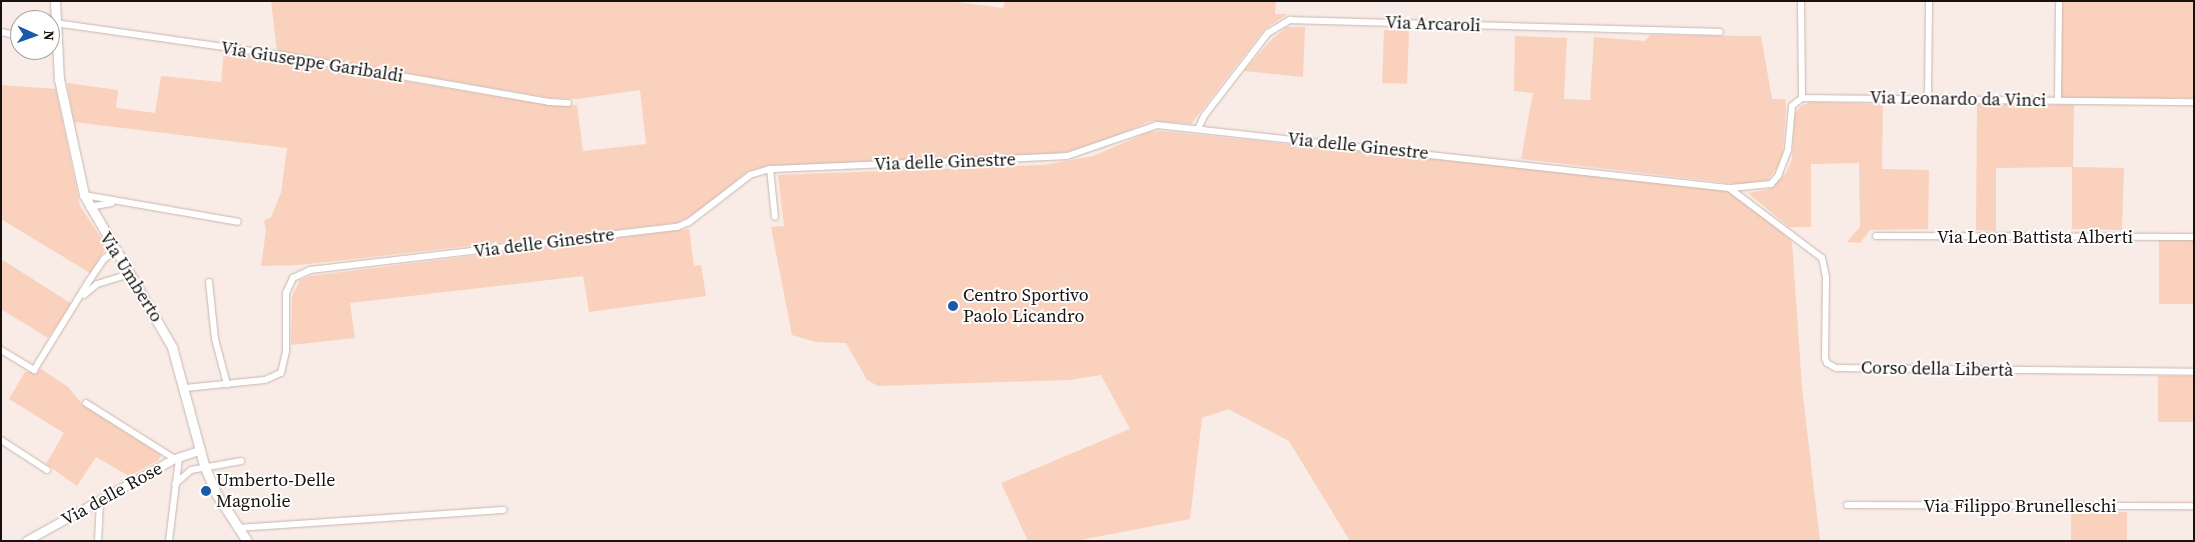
<!DOCTYPE html>
<meta charset="utf-8">
<style>
body{margin:0}
#map{position:relative;width:2195px;height:542px;overflow:hidden;background:#f9ebe5;font-family:"Source Serif 4",serif}
div>[style]{position:absolute}
[style*='--x']{left:calc(var(--x)*1px);top:calc(var(--y)*1px);width:calc(var(--w)*1px);rotate:calc(var(--a)*1deg)}
.green>*{inset:0;background:#fad1bd;transform-origin:0 0}
.roads{filter:drop-shadow(0 0 1px #c5b7b1) drop-shadow(0 0 1px #c5b7b1)}
.minor>*{height:6px;margin:-3px;padding:0 3px;transform-origin:3px;border-radius:3px;background:#fff}
.tertiary>*{height:8px;margin:-4px;padding:0 4px;transform-origin:4px;border-radius:4px;background:#fff}
.secondary>*{height:9px;margin:-4.5px;padding:0 4.5px;transform-origin:4.5px;border-radius:4.5px;background:#fff}
.dots>*{width:14px;height:14px;translate:-50% -50%;box-sizing:border-box;border:2px solid #fff;border-radius:50%}
span{translate:-50% -50%;white-space:nowrap;text-align:center;line-height:1.15;-webkit-text-stroke:4px #fff;paint-order:stroke}
.street-label{font-size:18px;color:#171210}
.poi-label{font-size:18px;color:#171210}
.left{translate:0 -50%;text-align:left}
.frame{position:absolute;inset:0;border:2px solid #171210;pointer-events:none}
.north{position:absolute;left:10px;top:10px;width:50px;height:50px;box-sizing:border-box;background:#fff;border:1px solid #a2a09f;border-radius:50%;rotate:92deg;font-size:14px;font-weight:700;line-height:20px;text-align:center;color:#171210}
.north::after{content:'';display:block;margin:auto;width:18px;height:22px;background:#1b59aa;clip-path:polygon(50% 0,100% 100%,50% 72%,0 100%)}
</style>
<div id="map">
<div class="green">
<div style="clip-path:polygon(271px 1px,949px 1px,1003px 8px,1005px 1px,1276px 1px,1275px 14px,1287px 14px,1264px 30px,1191px 124px,1151px 121px,1085px 149px,1041px 155px,767px 166px,748px 171px,696px 213px,677px 223px,299px 265px,261px 266px,266px 230px,264px 221px,271px 217px,281px 193px,287px 148px,74px 122px,67px 83px,118px 90px,116px 108px,155px 113px,161px 76px,221px 82px,224px 51px,548px 105px,577px 105px,583px 151px,646px 144px,640px 90px,577px 99px,551px 98px,277px 51px)"></div>
<div style="left:2061px;top:1px;width:133px;height:97px"></div>
<div style="clip-path:polygon(1287px 27px,1305px 27px,1303px 77px,1244px 71px,1271px 40px)"></div>
<div style="left:1384px;top:30px;width:25px;height:53px;rotate:2deg"></div>
<div style="clip-path:polygon(1650px 35px,1761px 36px,1772px 99px,1785px 99px,1786px 110px,1782px 161px,1768px 180px,1745px 185px,1521px 159px,1533px 93px,1514px 91px,1515px 36px,1567px 38px,1564px 99px,1590px 100px,1594px 37px,1645px 41px)"></div>
<div style="clip-path:polygon(1px 85px,56px 89px,80px 206px,105px 244px,105px 250px,90px 273px,1px 219px)"></div>
<div style="clip-path:polygon(1811px 102px,1883px 104px,1882px 169px,1929px 170px,1928px 229px,1870px 230px,1860px 243px,1847px 242px,1860px 227px,1859px 163px,1811px 164px,1811px 227px,1789px 227px,1748px 193px,1770px 189px,1786px 173px,1792px 159px,1795px 113px,1801px 106px)"></div>
<div style="clip-path:polygon(1977px 104px,2074px 105px,2073px 167px,2124px 168px,2122px 230px,2072px 229px,2072px 167px,1996px 168px,1996px 231px,1976px 230px)"></div>
<div style="clip-path:polygon(1162px 131px,1724px 189px,1740px 197px,1792px 241px,1802px 387px,1820px 541px,1350px 541px,1289px 441px,1228px 409px,1202px 418px,1190px 519px,1075px 541px,1028px 541px,1001px 483px,1130px 429px,1101px 375px,1069px 380px,878px 386px,867px 380px,846px 343px,816px 342px,792px 335px,771px 227px,784px 226px,778px 175px,1044px 165px,1093px 156px,1149px 132px)"></div>
<div style="clip-path:polygon(689px 229px,694px 266px,701px 265px,706px 296px,589px 312px,583px 276px,350px 303px,355px 338px,291px 345px,292px 296px,300px 280px,310px 276px)"></div>
<div style="left:2159px;top:240px;width:35px;height:64px"></div>
<div style="clip-path:polygon(1px 259px,72px 304px,48px 338px,1px 309px)"></div>
<div style="clip-path:polygon(41px 369px,68px 387px,83px 405px,161px 455px,159px 460px,129px 476px,96px 457px,77px 486px,46px 464px,64px 433px,9px 399px,25px 372px,37px 372px)"></div>
<div style="left:2158px;top:376px;width:36px;height:46px"></div>
<div style="left:2071px;top:512px;width:56px;height:29px"></div>
</div>
<div class="roads">
<div class="minor">
<div style="--x:1801;--y:1;--w:97;--a:89.4"></div>
<div style="--x:55;--y:23;--w:233;--a:8.1"></div>
<div style="--x:286;--y:56;--w:267;--a:9.9"></div>
<div style="--x:549;--y:102;--w:19;--a:3"></div>
<div style="--x:1;--y:32;--w:19;--a:12"></div>
<div style="--x:1928;--y:99;--w:98;--a:-89.4"></div>
<div style="--x:2058;--y:100;--w:96;--a:-89.4"></div>
<div style="--x:1198;--y:129;--w:14;--a:-65"></div>
<div style="--x:1204;--y:116;--w:105;--a:-52.4"></div>
<div style="--x:1268;--y:33;--w:26;--a:-31"></div>
<div style="--x:1290;--y:20;--w:430;--a:1.6"></div>
<div style="--x:770;--y:169;--w:48;--a:84.1"></div>
<div style="--x:1731;--y:188;--w:40;--a:-5.7"></div>
<div style="--x:1771;--y:184;--w:11;--a:-49"></div>
<div style="--x:1778;--y:176;--w:28;--a:-69"></div>
<div style="--x:1788;--y:150;--w:44;--a:-84.8"></div>
<div style="--x:1792;--y:106;--w:13;--a:-39"></div>
<div style="--x:1802;--y:98;--w:392;--a:0.6"></div>
<div style="--x:84;--y:195;--w:156;--a:9.9"></div>
<div style="--x:89;--y:207;--w:23;--a:-10"></div>
<div style="--x:1876;--y:236;--w:318;--a:0.2"></div>
<div style="--x:209;--y:282;--w:57;--a:84"></div>
<div style="--x:215;--y:339;--w:47;--a:75.1"></div>
<div style="--x:84;--y:295;--w:17;--a:-40"></div>
<div style="--x:97;--y:284;--w:34;--a:-17"></div>
<div style="--x:1;--y:350;--w:39;--a:31"></div>
<div style="--x:34;--y:370;--w:105;--a:-58.3"></div>
<div style="--x:89;--y:281;--w:27;--a:-56"></div>
<div style="--x:104;--y:259;--w:14;--a:-36"></div>
<div style="--x:185;--y:388;--w:80;--a:-5.7"></div>
<div style="--x:265;--y:380;--w:17;--a:-24"></div>
<div style="--x:281;--y:373;--w:23;--a:-77"></div>
<div style="--x:286;--y:351;--w:58;--a:-90"></div>
<div style="--x:286;--y:293;--w:17;--a:-65"></div>
<div style="--x:293;--y:278;--w:19;--a:-25"></div>
<div style="--x:310;--y:270;--w:370;--a:-6.7"></div>
<div style="--x:677;--y:227;--w:13;--a:-23"></div>
<div style="--x:689;--y:222;--w:77;--a:-37.6"></div>
<div style="--x:750;--y:175;--w:21;--a:-17"></div>
<div style="--x:770;--y:169;--w:297;--a:-2.5"></div>
<div style="--x:1067;--y:156;--w:95;--a:-19"></div>
<div style="--x:1157;--y:125;--w:575;--a:6.29"></div>
<div style="--x:1729;--y:188;--w:116;--a:37"></div>
<div style="--x:1822;--y:258;--w:19;--a:78"></div>
<div style="--x:1826;--y:277;--w:81;--a:90.7"></div>
<div style="--x:1825;--y:358;--w:5;--a:68"></div>
<div style="--x:1827;--y:363;--w:10;--a:29"></div>
<div style="--x:1836;--y:368;--w:358;--a:0.6"></div>
<div style="--x:86;--y:403;--w:105;--a:32.2"></div>
<div style="--x:1;--y:440;--w:55;--a:33.1"></div>
<div style="--x:175;--y:484;--w:21;--a:-41"></div>
<div style="--x:191;--y:470;--w:51;--a:-10.2"></div>
<div style="--x:1847;--y:505;--w:347;--a:0.2"></div>
<div style="--x:237;--y:528;--w:267;--a:-3.9"></div>
<div style="--x:98;--y:541;--w:40;--a:-87.1"></div>
<div style="--x:169;--y:541;--w:84;--a:-83.1"></div>
</div>
<div class="tertiary">
<div style="--x:27;--y:541;--w:169;--a:-29"></div>
<div style="--x:175;--y:459;--w:25;--a:-18"></div>
</div>
<div class="secondary">
<div style="--x:55;--y:1;--w:78;--a:87.1"></div>
<div style="--x:59;--y:79;--w:119;--a:77.8"></div>
<div style="--x:84;--y:195;--w:176;--a:59.9"></div>
<div style="--x:172;--y:347;--w:122;--a:74.8"></div>
<div style="--x:204;--y:465;--w:33;--a:67"></div>
<div style="--x:217;--y:495;--w:55;--a:56.9"></div>
</div>
</div>
<div class="dots">
<div style="left:953px;top:306px;background:#1b59aa"></div>
<div style="left:206px;top:491px;background:#1b59aa"></div>
</div>
<div class="street-label">
<span style="left:1433px;top:24px;rotate:2deg">Via Arcaroli</span>
<span style="left:312px;top:62px;rotate:9deg">Via Giuseppe Garibaldi</span>
<span style="left:1958px;top:99px;rotate:1deg">Via Leonardo da Vinci</span>
<span style="left:1358px;top:146px;rotate:6deg">Via delle Ginestre</span>
<span style="left:945px;top:162px;rotate:-2deg">Via delle Ginestre</span>
<span style="left:2035px;top:237px">Via Leon Battista Alberti</span>
<span style="left:544px;top:243px;rotate:-7deg">Via delle Ginestre</span>
<span style="left:131px;top:277px;rotate:58deg">Via Umberto</span>
<span style="left:1937px;top:369px;rotate:1deg">Corso della Libertà</span>
<span style="left:112px;top:494px;rotate:-29deg">Via delle Rose</span>
<span style="left:2020px;top:506px">Via Filippo Brunelleschi</span>
</div>
<div class="poi-label">
<span class="left" style="left:963px;top:306px">Centro Sportivo<br>Paolo Licandro</span>
<span class="left" style="left:216px;top:491px">Umberto-Delle<br>Magnolie</span>
</div>
<div class="frame"></div>
<div class="north">N</div>
</div>
